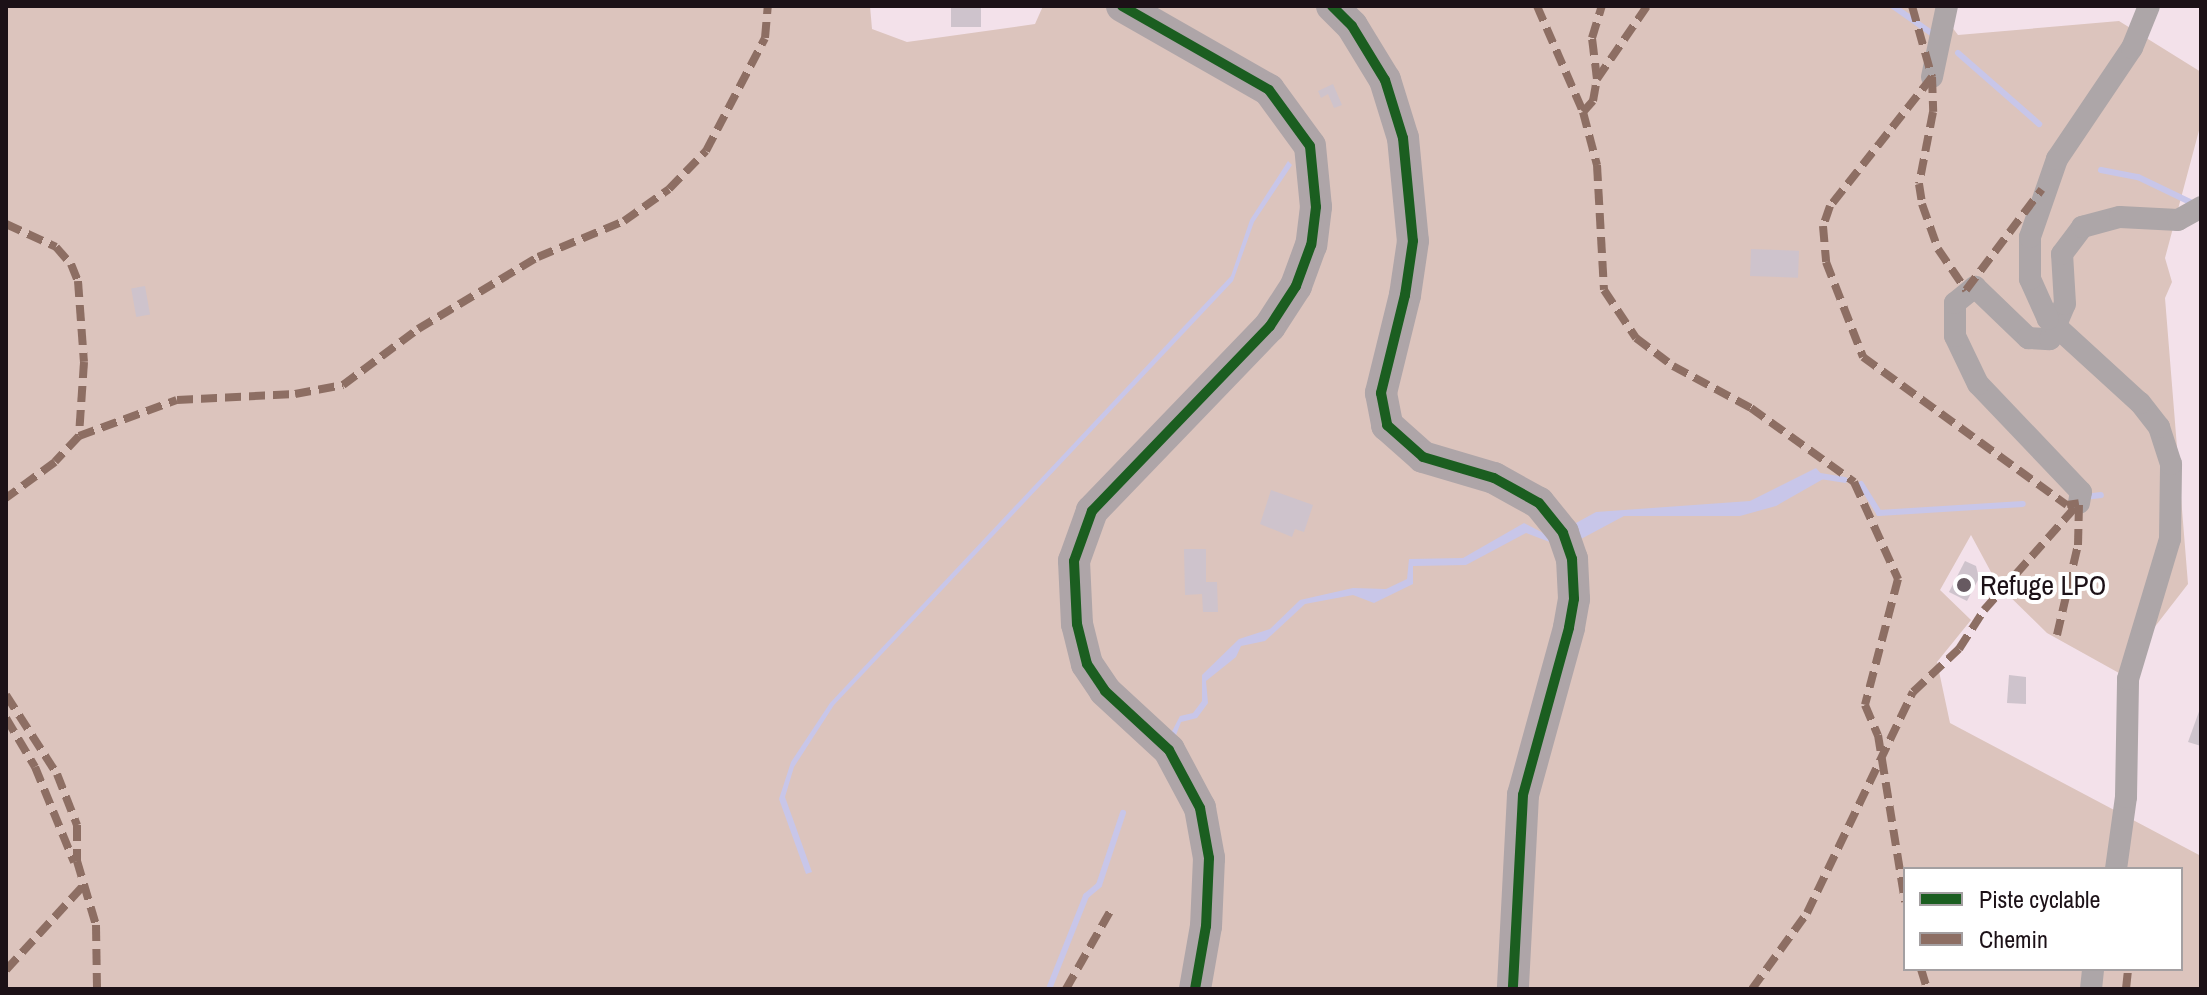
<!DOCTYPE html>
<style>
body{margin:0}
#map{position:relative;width:2207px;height:995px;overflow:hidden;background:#f3e1ea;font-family:"Archivo Narrow",sans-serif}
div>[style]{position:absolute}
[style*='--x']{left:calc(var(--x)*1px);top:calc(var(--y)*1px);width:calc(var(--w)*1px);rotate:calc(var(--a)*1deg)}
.green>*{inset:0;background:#dcc4bd}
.water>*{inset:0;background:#c8c6e9}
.stream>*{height:6px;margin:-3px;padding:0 3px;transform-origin:3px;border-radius:3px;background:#c8c6e9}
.building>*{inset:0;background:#cec3cc;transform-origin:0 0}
.street>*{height:22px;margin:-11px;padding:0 11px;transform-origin:11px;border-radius:11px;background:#ada6a8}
.secondary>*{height:32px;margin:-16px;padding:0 16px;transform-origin:16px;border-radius:16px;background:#aea5a8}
.quiet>*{height:8px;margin-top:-4px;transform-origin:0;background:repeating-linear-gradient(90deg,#8d6e63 0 16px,transparent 0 24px)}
.cycleway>*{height:10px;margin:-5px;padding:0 5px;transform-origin:5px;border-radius:5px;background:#1b5e20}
.dots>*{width:22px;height:22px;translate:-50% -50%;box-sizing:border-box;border:4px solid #fff;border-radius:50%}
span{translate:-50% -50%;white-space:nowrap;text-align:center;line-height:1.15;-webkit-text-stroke:8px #fff;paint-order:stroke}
.poi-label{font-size:28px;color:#1c1117}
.left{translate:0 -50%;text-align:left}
.frame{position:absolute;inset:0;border:8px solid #1c1117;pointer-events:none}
.legend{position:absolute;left:1903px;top:867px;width:280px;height:104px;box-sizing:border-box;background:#fff;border:2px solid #a4a0a2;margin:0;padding:10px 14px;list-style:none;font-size:24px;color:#1c1117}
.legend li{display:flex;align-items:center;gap:16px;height:40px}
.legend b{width:40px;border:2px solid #a4a0a2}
</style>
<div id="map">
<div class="green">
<div style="clip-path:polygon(evenodd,6px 6px,870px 6px,872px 29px,907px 42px,1035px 24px,1043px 6px,1936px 6px,1958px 35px,2119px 21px,2201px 72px,2201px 123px,2165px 258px,2172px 282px,2165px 298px,2188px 584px,2119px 673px,2047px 633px,1998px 585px,1971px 535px,1940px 590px,1971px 620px,1937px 662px,1950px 723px,2201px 856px,2201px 989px,6px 989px,6px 6px,1905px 869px,2181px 869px,2181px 969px,1905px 969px,1905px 869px)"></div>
</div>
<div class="water">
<div style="clip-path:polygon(1288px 161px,1292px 165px,1254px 222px,1233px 281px,834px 705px,794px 767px,785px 797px,812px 872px,806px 874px,779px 799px,791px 762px,830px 703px,1231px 276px,1250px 220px)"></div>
<div style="clip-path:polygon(1816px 468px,1825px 478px,1776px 506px,1740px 516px,1624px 516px,1581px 539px,1576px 523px,1596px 512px,1750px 501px)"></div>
<div style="clip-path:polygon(1524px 523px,1557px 540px,1555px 544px,1526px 533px,1466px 565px,1413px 566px,1413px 584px,1374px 603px,1353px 595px,1305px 604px,1265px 641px,1241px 646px,1236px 657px,1206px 681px,1208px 703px,1197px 718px,1181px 722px,1173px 743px,1168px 739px,1180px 716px,1193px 713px,1202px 701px,1202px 675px,1239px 639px,1270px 629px,1300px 600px,1353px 588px,1386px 589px,1407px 579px,1409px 559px,1463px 558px)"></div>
</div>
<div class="stream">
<div style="--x:1893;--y:6;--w:50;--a:35.3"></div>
<div style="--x:1958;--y:53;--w:108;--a:41.2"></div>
<div style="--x:2101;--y:170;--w:38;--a:11"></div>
<div style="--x:2138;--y:177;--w:60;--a:25.7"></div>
<div style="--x:1814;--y:475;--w:31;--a:9"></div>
<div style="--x:1861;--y:484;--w:34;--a:58"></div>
<div style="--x:1879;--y:513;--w:144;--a:-3.6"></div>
<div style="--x:2085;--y:497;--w:16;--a:-7"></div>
<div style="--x:1049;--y:989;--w:100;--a:-68.3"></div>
<div style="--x:1086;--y:896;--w:17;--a:-40"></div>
<div style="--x:1099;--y:885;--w:76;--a:-71.6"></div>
</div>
<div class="building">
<div style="left:951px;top:6px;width:30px;height:21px"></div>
<div style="clip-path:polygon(1333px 84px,1342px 105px,1334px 108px,1328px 94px,1321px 98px,1318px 91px)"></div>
<div style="left:1751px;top:249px;width:48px;height:27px;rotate:2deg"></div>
<div style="left:145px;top:286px;width:29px;height:14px;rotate:80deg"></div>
<div style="clip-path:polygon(1271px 490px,1313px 505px,1304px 532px,1295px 529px,1292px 537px,1260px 524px)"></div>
<div style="clip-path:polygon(1184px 549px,1206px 549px,1206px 582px,1217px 582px,1218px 612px,1203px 612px,1202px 594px,1185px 595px)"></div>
<div style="clip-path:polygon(1965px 561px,1976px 566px,1979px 578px,1967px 601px,1949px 592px)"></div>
<div style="clip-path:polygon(2009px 675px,2026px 677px,2026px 704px,2007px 703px)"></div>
<div style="clip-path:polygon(2201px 706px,2201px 746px,2188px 742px)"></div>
</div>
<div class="street">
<div style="--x:1932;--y:77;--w:73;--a:-78.1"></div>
<div style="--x:2079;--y:503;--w:11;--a:-80"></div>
<div style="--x:2081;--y:492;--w:149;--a:-133.6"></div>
<div style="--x:1978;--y:384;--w:53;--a:-115.6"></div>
<div style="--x:1955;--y:336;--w:33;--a:-90"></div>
<div style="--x:1955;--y:303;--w:26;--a:-39"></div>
<div style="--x:1975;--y:287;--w:74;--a:43.9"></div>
<div style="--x:2028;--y:338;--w:22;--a:3"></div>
<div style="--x:2050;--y:339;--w:38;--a:-67"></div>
<div style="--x:2065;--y:304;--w:50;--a:-93.4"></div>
<div style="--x:2062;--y:254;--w:34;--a:-53"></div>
<div style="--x:2082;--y:227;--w:39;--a:-15"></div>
<div style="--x:2120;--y:217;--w:58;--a:3"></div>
<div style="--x:2178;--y:220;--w:26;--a:-29"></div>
<div style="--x:2116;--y:869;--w:73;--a:-82.1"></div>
<div style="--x:2126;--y:797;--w:118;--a:-89"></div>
<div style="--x:2128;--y:679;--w:146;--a:-73.3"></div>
<div style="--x:2170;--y:539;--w:75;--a:-89.2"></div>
<div style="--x:2171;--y:464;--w:39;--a:-108"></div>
<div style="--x:2159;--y:427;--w:31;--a:-128"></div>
<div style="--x:2140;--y:403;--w:125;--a:-137.6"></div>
<div style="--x:2048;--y:319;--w:44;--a:-114.2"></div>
<div style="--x:2030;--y:279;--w:42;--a:-90"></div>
<div style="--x:2030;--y:237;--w:83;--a:-70.9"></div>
<div style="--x:2057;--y:159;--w:134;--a:-56"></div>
<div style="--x:2132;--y:48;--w:45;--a:-68"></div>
<div style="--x:2091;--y:989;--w:20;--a:-84"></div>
</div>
<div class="secondary">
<div style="--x:1122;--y:6;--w:169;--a:29.7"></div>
<div style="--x:1269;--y:90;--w:69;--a:53.8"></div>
<div style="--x:1310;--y:146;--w:61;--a:84.4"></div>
<div style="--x:1316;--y:207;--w:38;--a:97"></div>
<div style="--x:1311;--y:245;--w:44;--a:110.1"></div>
<div style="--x:1296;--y:286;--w:48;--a:123"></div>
<div style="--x:1270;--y:326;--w:257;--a:133.9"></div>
<div style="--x:1092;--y:511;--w:53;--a:109.8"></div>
<div style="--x:1074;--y:561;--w:63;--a:87.3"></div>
<div style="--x:1077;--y:624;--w:41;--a:76"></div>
<div style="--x:1087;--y:664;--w:32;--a:56"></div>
<div style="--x:1105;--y:691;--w:87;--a:42.7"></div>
<div style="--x:1169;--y:750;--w:66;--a:61.9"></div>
<div style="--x:1200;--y:808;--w:51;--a:79.8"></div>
<div style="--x:1209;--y:858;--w:68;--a:92.5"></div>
<div style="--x:1206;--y:926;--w:64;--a:99.9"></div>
<div style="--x:1332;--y:6;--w:28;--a:45"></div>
<div style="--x:1352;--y:26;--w:63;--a:58.6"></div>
<div style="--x:1385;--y:80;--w:61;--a:72.8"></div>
<div style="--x:1403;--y:138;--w:103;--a:84.5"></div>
<div style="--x:1413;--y:241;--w:55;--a:98.4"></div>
<div style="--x:1405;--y:295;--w:101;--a:103.8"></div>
<div style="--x:1381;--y:393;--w:33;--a:79"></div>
<div style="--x:1387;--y:425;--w:48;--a:41.6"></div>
<div style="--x:1423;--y:457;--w:74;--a:16.5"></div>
<div style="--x:1494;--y:478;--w:51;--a:29.1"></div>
<div style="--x:1539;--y:503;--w:38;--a:51"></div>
<div style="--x:1563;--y:533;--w:28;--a:71"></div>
<div style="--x:1572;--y:559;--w:40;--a:87.1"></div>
<div style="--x:1574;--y:599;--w:29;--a:100"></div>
<div style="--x:1569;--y:628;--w:173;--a:105.4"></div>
<div style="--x:1523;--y:795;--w:194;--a:93"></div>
</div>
<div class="quiet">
<div style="--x:1537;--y:6;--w:116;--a:66.5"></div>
<div style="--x:1583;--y:112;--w:55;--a:75.2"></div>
<div style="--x:1597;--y:165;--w:125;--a:86.8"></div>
<div style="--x:1604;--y:290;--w:58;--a:56.3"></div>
<div style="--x:1636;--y:338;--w:46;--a:37.1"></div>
<div style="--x:1673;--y:366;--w:89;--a:28.3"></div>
<div style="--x:1751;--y:408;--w:127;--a:35.7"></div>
<div style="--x:1854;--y:482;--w:107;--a:65.6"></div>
<div style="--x:1898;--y:579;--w:130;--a:104.7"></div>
<div style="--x:1865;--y:705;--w:33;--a:67"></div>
<div style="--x:1878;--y:735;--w:169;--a:80.8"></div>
<div style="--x:1912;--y:6;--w:74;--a:74.3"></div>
<div style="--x:1932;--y:77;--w:35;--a:88"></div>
<div style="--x:1933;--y:112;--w:73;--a:101"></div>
<div style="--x:1919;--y:184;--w:20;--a:81"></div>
<div style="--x:1922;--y:204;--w:48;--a:70.4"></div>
<div style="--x:1938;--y:249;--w:50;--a:55.7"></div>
<div style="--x:1966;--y:290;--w:126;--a:-53"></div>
<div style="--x:1932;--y:77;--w:164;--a:128.3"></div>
<div style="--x:1830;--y:206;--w:21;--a:109"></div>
<div style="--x:1823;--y:226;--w:36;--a:85"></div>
<div style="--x:1826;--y:262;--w:102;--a:68.7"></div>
<div style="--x:1863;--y:357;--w:252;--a:36"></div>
<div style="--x:2067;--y:505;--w:12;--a:-9"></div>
<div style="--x:1597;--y:79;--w:88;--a:-55.6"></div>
<div style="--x:1583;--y:112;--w:15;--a:-48"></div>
<div style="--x:1593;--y:101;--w:22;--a:-80"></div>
<div style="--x:1597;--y:79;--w:41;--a:-97"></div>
<div style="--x:1592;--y:38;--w:34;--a:-73"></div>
<div style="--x:6;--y:224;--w:55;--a:24.7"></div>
<div style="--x:56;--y:247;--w:23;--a:49"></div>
<div style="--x:71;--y:264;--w:18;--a:68"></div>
<div style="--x:78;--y:281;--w:81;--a:85.8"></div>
<div style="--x:84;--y:362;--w:74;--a:93.9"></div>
<div style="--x:79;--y:436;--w:35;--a:133"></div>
<div style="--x:55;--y:462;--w:61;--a:143.7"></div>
<div style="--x:79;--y:436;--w:104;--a:-20.2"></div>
<div style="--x:177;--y:400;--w:118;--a:-2.9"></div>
<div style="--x:295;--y:394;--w:49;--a:-10.6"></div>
<div style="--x:343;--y:385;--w:94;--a:-36.7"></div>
<div style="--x:418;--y:329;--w:140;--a:-31"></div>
<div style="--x:538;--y:257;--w:93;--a:-22.7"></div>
<div style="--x:624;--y:221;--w:55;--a:-35.4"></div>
<div style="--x:669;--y:189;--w:53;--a:-45.8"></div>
<div style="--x:706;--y:151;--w:127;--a:-62.4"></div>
<div style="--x:765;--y:38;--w:32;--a:-85"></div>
<div style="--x:2057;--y:635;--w:92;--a:-76.9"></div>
<div style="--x:2078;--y:545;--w:42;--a:-88.6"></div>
<div style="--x:6;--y:695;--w:94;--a:57.2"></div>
<div style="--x:57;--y:774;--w:55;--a:68.6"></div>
<div style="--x:77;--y:825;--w:36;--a:90"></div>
<div style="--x:77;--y:861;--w:67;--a:73.5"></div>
<div style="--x:96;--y:925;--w:64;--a:89.1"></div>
<div style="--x:6;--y:718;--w:57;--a:59.4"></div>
<div style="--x:35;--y:767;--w:103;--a:67.7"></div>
<div style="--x:1921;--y:969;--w:21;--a:73"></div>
<div style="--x:6;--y:970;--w:115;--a:-47.5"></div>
<div style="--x:1066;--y:989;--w:93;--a:-60.4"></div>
<div style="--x:1752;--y:989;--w:94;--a:-54.1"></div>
<div style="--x:1807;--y:913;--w:245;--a:-64.4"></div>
<div style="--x:1913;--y:692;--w:63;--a:-43.1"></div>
<div style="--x:1959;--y:649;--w:46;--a:-57.3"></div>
<div style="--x:1984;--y:610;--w:143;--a:-48.4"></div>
<div style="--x:2126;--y:989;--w:20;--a:-84"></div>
</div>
<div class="cycleway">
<div style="--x:1122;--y:6;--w:169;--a:29.7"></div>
<div style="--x:1269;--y:90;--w:69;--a:53.8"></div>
<div style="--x:1310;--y:146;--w:61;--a:84.4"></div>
<div style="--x:1316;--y:207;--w:38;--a:97"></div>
<div style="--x:1311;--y:245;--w:44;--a:110.1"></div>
<div style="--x:1296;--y:286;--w:48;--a:123"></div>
<div style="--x:1270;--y:326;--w:257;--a:133.9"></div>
<div style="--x:1092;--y:511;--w:53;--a:109.8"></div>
<div style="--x:1074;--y:561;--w:63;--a:87.3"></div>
<div style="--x:1077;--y:624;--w:41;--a:76"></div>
<div style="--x:1087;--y:664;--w:32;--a:56"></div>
<div style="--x:1105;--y:691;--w:87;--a:42.7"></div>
<div style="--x:1169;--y:750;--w:66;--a:61.9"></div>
<div style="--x:1200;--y:808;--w:51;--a:79.8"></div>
<div style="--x:1209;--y:858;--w:68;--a:92.5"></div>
<div style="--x:1206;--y:926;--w:64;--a:99.9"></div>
<div style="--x:1332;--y:6;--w:28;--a:45"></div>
<div style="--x:1352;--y:26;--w:63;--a:58.6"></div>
<div style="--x:1385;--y:80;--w:61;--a:72.8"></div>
<div style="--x:1403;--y:138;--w:103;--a:84.5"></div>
<div style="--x:1413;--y:241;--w:55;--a:98.4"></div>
<div style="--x:1405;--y:295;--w:101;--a:103.8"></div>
<div style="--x:1381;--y:393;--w:33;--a:79"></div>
<div style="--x:1387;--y:425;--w:48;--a:41.6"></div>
<div style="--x:1423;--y:457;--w:74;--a:16.5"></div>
<div style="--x:1494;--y:478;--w:51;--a:29.1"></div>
<div style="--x:1539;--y:503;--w:38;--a:51"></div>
<div style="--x:1563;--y:533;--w:28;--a:71"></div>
<div style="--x:1572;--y:559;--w:40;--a:87.1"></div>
<div style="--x:1574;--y:599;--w:29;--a:100"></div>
<div style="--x:1569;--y:628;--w:173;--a:105.4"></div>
<div style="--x:1523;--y:795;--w:194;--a:93"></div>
</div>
<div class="dots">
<div style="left:1964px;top:585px;background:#675a61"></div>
</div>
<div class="poi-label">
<span class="left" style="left:1980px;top:585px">Refuge LPO</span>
</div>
<div class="frame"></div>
<ul class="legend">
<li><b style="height:10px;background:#1b5e20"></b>Piste cyclable</li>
<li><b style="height:10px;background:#8d6e63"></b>Chemin</li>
</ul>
</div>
